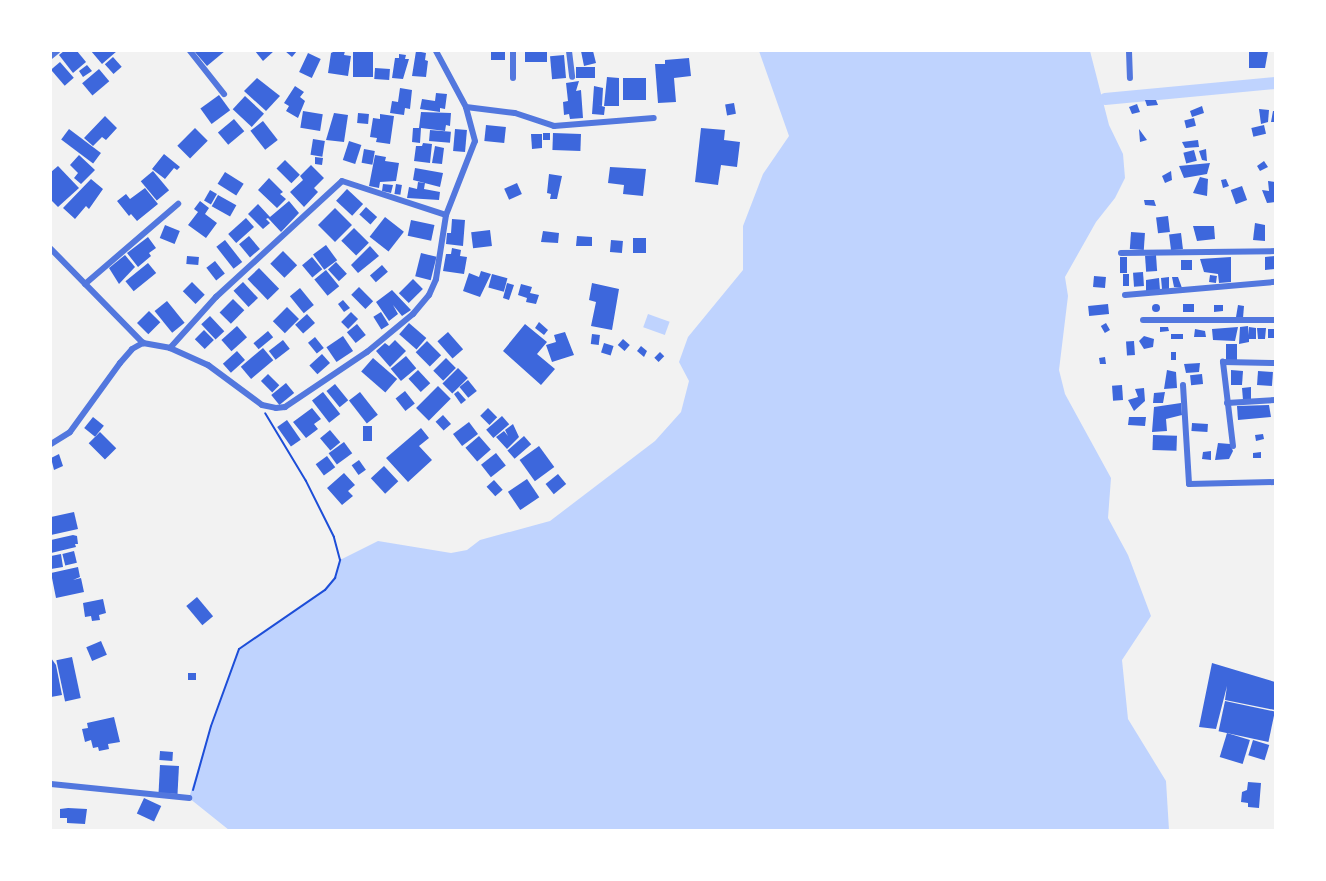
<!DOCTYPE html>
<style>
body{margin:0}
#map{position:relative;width:1326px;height:881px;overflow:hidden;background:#f2f2f2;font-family:Ubuntu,sans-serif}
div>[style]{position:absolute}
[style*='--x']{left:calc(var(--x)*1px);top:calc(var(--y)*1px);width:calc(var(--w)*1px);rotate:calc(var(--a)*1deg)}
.water>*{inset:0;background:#bfd3fe;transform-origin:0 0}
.canal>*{height:12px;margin:-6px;padding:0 6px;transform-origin:6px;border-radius:6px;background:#bfd3fe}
.building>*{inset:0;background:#3d67dc;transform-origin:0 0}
.round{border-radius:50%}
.path>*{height:2px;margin:-1px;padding:0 1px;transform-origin:1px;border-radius:1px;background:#1d4ed8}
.minor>*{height:6px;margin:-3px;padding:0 3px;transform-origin:3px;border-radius:3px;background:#5277de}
span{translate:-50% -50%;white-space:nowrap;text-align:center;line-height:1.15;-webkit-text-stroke:5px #fff;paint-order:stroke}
.frame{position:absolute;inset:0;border:52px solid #fff;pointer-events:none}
</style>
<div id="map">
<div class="water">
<div style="clip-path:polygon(759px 51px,1090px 51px,1109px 125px,1123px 154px,1125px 178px,1115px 198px,1096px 222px,1065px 277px,1068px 296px,1059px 370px,1065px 394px,1111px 478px,1108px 518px,1128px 555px,1151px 616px,1122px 660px,1128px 719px,1166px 781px,1169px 830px,229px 830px,189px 798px,211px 726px,239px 649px,325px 590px,335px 578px,340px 560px,378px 541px,451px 553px,467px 550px,480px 540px,550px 521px,655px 441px,681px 412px,689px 381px,679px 362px,688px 337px,743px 270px,743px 226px,763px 174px,789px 136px)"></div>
<div style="left:648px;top:314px;width:23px;height:14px;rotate:20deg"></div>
</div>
<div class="canal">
<div style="--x:1105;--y:99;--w:171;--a:-5.4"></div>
</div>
<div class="building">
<div style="clip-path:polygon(64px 51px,77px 51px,86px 62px,73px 73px,59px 55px)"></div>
<div style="clip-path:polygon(91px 51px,117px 51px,102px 64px)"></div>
<div style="clip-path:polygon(194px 51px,225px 51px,207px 66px)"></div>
<div style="clip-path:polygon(255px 51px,274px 51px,263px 61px)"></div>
<div style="clip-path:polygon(285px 51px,297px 51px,292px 57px)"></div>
<div style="clip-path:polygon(335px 51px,345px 51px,344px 55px,351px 56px,348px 76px,328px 73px,331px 53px)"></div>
<div style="left:353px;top:51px;width:20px;height:26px"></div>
<div style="clip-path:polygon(416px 51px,426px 53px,425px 60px,428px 61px,426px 77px,412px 76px)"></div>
<div style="left:491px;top:51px;width:14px;height:9px"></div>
<div style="left:525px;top:51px;width:22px;height:11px"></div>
<div style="clip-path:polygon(581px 51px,593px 51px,596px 63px,584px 66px)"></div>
<div style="clip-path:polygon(1249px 51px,1268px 51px,1265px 68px,1249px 68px)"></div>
<div style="left:308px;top:53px;width:14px;height:21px;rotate:25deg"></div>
<div style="clip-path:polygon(399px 54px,406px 55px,405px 59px,409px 59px,403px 79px,392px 78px,395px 58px,399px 58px)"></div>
<div style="left:564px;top:55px;width:23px;height:14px;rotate:85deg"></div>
<div style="left:113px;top:57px;width:13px;height:11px;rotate:48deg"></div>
<div style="clip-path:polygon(689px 58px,691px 76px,674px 78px,676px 102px,658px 103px,655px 64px,665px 64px,665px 60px)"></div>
<div style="left:60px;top:62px;width:21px;height:12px;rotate:49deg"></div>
<div style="clip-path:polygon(87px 65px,92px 71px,83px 77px,79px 71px)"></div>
<div style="left:595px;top:67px;width:11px;height:19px;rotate:90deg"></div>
<div style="left:375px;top:68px;width:15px;height:11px;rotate:4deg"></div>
<div style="left:99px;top:69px;width:16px;height:22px;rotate:50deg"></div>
<div style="clip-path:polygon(607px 77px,619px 78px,619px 106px,604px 106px)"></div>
<div style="clip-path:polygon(257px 78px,280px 96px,266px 111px,244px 91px)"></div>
<div style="left:646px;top:78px;width:22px;height:23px;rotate:90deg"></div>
<div style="clip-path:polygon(579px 81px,576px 91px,581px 90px,583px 118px,570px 119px,569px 114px,564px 115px,563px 102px,568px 101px,566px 83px)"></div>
<div style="clip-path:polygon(295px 86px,304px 92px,300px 97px,305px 101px,298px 118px,286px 111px,289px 106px,284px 103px)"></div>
<div style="clip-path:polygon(594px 86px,603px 88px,602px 106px,598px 105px,605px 107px,604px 115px,592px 114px)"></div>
<div style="clip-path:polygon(400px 88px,412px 90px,410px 109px,405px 108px,404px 115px,390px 113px,392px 101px,398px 102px)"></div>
<div style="clip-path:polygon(436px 93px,447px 94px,445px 109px,440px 108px,440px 112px,420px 109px,422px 99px,435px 101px)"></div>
<div style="left:219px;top:95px;width:19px;height:23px;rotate:54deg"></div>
<div style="left:245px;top:96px;width:26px;height:18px;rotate:43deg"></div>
<div style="clip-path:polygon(1145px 100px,1156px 100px,1158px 105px,1147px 106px)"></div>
<div style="left:734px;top:103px;width:11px;height:9px;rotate:80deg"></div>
<div style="clip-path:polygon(1137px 104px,1140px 112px,1132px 114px,1129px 107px)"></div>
<div style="clip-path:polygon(1202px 106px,1204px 113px,1192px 117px,1190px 111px)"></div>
<div style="clip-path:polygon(1259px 109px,1269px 110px,1268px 122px,1261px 124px)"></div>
<div style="left:303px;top:111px;width:20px;height:17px;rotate:9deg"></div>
<div style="clip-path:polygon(1273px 111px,1275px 111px,1275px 122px,1271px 122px)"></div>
<div style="clip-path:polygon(421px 112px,451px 113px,450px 126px,446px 125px,445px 131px,421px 128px,420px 143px,412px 142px,413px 128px,419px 128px)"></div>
<div style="clip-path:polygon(334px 113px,348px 115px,344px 142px,326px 140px)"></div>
<div style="left:358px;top:113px;width:11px;height:10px;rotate:5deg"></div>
<div style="clip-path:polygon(380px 114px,394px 116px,390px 144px,376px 142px,377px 138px,370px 137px,373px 118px,380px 119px)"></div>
<div style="clip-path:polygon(105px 116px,117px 128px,106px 140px,102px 137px,93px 146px,84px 138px)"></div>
<div style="left:1194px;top:118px;width:8px;height:10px;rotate:76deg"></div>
<div style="left:234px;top:119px;width:16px;height:21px;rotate:50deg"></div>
<div style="left:263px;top:121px;width:24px;height:16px;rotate:52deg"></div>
<div style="left:486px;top:125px;width:20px;height:16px;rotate:6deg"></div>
<div style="left:1264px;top:125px;width:9px;height:13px;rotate:77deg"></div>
<div style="left:195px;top:128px;width:18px;height:25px;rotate:45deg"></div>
<div style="clip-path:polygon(701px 128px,725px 130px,724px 140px,740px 142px,737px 167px,721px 165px,718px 185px,695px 182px)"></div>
<div style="left:69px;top:129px;width:40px;height:13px;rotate:37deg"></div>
<div style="left:455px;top:129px;width:12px;height:22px;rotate:5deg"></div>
<div style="clip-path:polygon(1139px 129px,1147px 140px,1140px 142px)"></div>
<div style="left:430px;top:130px;width:21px;height:11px;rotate:5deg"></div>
<div style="left:543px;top:133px;width:7px;height:7px"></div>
<div style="left:553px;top:133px;width:28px;height:17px;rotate:2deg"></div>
<div style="clip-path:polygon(531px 134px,542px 134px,542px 148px,532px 149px)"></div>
<div style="left:313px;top:139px;width:12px;height:16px;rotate:9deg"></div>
<div style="clip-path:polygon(1198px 140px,1199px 147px,1185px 148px,1182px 142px)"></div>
<div style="left:349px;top:141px;width:13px;height:20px;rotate:18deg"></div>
<div style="clip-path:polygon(423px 143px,432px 144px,430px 163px,414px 161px,416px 146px,422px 146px)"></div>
<div style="clip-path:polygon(435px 146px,444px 148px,442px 164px,432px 163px)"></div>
<div style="left:364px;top:149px;width:11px;height:14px;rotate:10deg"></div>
<div style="clip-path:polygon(1206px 149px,1207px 161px,1202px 160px,1199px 151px)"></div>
<div style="left:1194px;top:150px;width:11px;height:11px;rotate:75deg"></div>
<div style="clip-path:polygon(164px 154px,180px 167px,177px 170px,174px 168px,165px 179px,152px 169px)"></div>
<div style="clip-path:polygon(79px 155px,95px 170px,81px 184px,74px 178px,78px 173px,70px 165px)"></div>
<div style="clip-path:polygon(375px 155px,386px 157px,385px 161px,399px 163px,396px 181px,380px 182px,379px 188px,369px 186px)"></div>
<div style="clip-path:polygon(315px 157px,323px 158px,322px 165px,315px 164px)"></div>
<div style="left:285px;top:160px;width:21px;height:12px;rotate:45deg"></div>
<div style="clip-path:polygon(1264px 161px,1268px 167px,1260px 171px,1257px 166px)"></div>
<div style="clip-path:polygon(1210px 163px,1207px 174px,1184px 178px,1179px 166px)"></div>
<div style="clip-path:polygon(311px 165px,324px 178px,314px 188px,318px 192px,304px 207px,290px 192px,303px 180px,300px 176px)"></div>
<div style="clip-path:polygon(58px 166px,79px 188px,58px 207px,51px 200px,51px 172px)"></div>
<div style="clip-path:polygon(610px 167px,646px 169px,643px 196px,623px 194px,624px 185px,608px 183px)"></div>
<div style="clip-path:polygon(415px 168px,443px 173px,440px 187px,413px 180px)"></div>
<div style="left:153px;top:171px;width:25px;height:16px;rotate:50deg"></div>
<div style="clip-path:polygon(1171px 171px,1172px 180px,1165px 183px,1162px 176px)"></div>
<div style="left:225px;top:172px;width:22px;height:14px;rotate:32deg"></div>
<div style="clip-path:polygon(549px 174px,562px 176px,557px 199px,550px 199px,551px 194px,547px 193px)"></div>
<div style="clip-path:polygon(1200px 177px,1208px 179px,1207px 196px,1193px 193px)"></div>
<div style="clip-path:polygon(269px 178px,283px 192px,280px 194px,286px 199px,277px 208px,258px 190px)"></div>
<div style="clip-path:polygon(91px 179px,103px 189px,89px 209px,86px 206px,75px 219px,63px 208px)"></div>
<div style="clip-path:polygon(1226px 179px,1229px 186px,1223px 188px,1221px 180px)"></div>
<div style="clip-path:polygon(1268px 181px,1275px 182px,1275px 202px,1267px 203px,1262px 190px,1269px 191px)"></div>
<div style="clip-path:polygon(418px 182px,425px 183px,424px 189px,440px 192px,439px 200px,407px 198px,409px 187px,417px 189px)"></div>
<div style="left:517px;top:183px;width:12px;height:14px;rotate:66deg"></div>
<div style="clip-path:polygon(383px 184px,393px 185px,391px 193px,382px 191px)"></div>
<div style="left:396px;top:184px;width:6px;height:10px;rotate:9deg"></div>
<div style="left:1242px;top:186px;width:15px;height:12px;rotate:70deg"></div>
<div style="clip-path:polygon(145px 188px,158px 204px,137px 221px,131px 214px,129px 216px,117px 201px,126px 194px,130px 199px)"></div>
<div style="left:347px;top:189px;width:22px;height:16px;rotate:43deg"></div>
<div style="left:210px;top:190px;width:8px;height:12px;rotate:30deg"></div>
<div style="left:218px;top:195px;width:21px;height:13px;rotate:29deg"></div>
<div style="clip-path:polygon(1144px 200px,1154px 200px,1156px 206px,1145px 205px)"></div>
<div style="clip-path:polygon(200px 201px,209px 208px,205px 214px,217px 223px,206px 238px,188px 225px,198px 212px,194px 209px)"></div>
<div style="clip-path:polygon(289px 201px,299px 213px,281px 232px,268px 218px,266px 219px,270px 223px,263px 229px,248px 214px,258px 204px,270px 217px)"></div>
<div style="left:366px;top:207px;width:15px;height:10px;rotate:42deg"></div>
<div style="left:335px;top:208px;width:24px;height:24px;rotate:45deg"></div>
<div style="left:1168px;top:216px;width:16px;height:12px;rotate:83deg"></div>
<div style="left:385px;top:217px;width:24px;height:25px;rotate:38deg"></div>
<div style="left:246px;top:218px;width:12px;height:24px;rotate:48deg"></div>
<div style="clip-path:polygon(452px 219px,465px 220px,463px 246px,446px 244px,447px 233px,451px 233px)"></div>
<div style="left:411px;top:220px;width:24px;height:16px;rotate:12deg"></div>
<div style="clip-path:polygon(1255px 223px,1265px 225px,1265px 241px,1253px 240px)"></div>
<div style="left:165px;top:225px;width:16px;height:14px;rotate:22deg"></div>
<div style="clip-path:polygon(1193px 226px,1214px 226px,1215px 239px,1197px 241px)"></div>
<div style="left:354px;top:228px;width:21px;height:18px;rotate:45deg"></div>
<div style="left:490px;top:230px;width:16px;height:19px;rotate:83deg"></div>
<div style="clip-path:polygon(543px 231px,559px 233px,558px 243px,541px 242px)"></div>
<div style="left:1131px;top:232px;width:14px;height:17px;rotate:4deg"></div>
<div style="left:1181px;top:233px;width:16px;height:12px;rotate:83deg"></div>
<div style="left:249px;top:236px;width:17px;height:13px;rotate:50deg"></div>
<div style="clip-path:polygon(577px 236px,592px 237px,592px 246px,576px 246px)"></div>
<div style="clip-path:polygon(148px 237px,156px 248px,149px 253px,151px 256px,138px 267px,127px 253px)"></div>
<div style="left:633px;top:238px;width:13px;height:15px"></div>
<div style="left:225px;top:240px;width:28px;height:11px;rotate:52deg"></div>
<div style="left:611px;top:240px;width:12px;height:12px;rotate:5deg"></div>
<div style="left:326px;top:245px;width:19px;height:16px;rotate:54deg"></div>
<div style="clip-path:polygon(370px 246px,379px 256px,358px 273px,351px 265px)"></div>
<div style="clip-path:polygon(452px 248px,461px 250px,460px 256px,467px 257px,464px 274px,443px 271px,446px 254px,451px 254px)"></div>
<div style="left:283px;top:251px;width:20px;height:18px;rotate:45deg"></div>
<div style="left:421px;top:253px;width:16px;height:24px;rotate:14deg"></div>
<div style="clip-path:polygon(125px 255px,135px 267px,119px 284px,109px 268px)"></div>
<div style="left:1156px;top:255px;width:16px;height:11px;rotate:86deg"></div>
<div style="left:187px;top:256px;width:12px;height:8px;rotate:5deg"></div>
<div style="clip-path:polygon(1275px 256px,1275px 269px,1265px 270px,1265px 257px)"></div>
<div style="left:312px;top:257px;width:16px;height:13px;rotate:50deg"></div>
<div style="left:1120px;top:257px;width:7px;height:16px"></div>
<div style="clip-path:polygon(1231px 257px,1231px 282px,1219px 283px,1218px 274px,1204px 272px,1200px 259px)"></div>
<div style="left:1181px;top:260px;width:11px;height:10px"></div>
<div style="left:215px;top:261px;width:16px;height:11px;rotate:52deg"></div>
<div style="left:336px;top:262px;width:16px;height:11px;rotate:47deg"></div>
<div style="left:148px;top:263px;width:13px;height:29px;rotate:51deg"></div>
<div style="left:382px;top:265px;width:9px;height:16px;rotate:49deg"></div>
<div style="left:259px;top:268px;width:29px;height:16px;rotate:46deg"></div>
<div style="left:326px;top:270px;width:21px;height:15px;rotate:51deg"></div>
<div style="clip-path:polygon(481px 271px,491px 274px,480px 297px,463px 291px,469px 273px,479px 277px)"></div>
<div style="left:1143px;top:272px;width:14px;height:10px;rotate:86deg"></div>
<div style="left:492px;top:274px;width:16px;height:14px;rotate:15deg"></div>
<div style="left:1123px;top:274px;width:6px;height:12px"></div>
<div style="left:1210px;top:275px;width:7px;height:7px;rotate:8deg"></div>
<div style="left:1094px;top:276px;width:12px;height:11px;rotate:5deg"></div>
<div style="clip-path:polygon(1169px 277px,1169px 289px,1162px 289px,1161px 278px)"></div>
<div style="clip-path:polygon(1172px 277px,1178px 277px,1182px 288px,1174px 287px)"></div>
<div style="clip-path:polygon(1159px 278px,1160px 290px,1146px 291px,1146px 280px)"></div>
<div style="left:413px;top:279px;width:14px;height:20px;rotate:45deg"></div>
<div style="left:192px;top:282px;width:18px;height:13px;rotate:45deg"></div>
<div style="left:243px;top:282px;width:22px;height:13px;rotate:47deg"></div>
<div style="clip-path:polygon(507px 283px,514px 285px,509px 300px,503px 298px)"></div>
<div style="clip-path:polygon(592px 283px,619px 289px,612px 330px,591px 326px,596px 302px,589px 300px)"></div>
<div style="clip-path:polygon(521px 284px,532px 287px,530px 293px,539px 295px,536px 304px,526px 302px,527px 298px,518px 295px)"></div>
<div style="left:359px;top:287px;width:20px;height:11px;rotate:45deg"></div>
<div style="left:300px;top:288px;width:22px;height:13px;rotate:51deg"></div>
<div style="clip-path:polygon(392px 290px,411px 310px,402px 316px,393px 305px,398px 314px,389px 321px,376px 302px)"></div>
<div style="left:233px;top:299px;width:16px;height:19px;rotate:45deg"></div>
<div style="clip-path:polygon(343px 300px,350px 308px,344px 312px,338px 304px)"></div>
<div style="left:167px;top:301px;width:28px;height:16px;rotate:51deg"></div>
<div class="round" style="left:1152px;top:304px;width:8px;height:8px"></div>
<div style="left:1108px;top:304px;width:10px;height:20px;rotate:84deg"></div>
<div style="left:1183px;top:304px;width:11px;height:8px"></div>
<div style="clip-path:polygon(1214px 305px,1223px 305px,1223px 311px,1214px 312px)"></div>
<div style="clip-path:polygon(1238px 305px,1244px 306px,1243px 318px,1236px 317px)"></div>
<div style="left:287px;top:307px;width:17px;height:20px;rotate:45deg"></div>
<div style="left:149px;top:311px;width:16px;height:17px;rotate:45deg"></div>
<div style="left:351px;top:312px;width:10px;height:14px;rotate:45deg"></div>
<div style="left:381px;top:312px;width:15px;height:9px;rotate:58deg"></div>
<div style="left:307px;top:314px;width:12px;height:16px;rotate:48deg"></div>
<div style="left:210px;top:316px;width:21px;height:12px;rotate:47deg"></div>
<div style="clip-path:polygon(539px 322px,548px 330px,544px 335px,535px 328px)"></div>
<div style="left:409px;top:323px;width:23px;height:15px;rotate:41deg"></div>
<div style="left:1106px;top:323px;width:8px;height:6px;rotate:60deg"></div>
<div style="left:357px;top:324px;width:14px;height:13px;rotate:51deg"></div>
<div style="clip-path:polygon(525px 324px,547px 342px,537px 354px,555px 369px,541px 385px,503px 351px)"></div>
<div style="left:237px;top:326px;width:15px;height:21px;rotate:48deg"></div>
<div style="clip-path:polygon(1248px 326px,1249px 335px,1249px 327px,1256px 328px,1256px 339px,1249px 339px,1249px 342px,1239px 344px,1240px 327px)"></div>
<div style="clip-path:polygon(1160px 327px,1168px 327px,1169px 331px,1160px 332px)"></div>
<div style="clip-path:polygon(1238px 327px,1235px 341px,1213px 340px,1212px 329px)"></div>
<div style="clip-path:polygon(1257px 328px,1266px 328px,1265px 339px,1258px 339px)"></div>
<div style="clip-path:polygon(1195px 329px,1205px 331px,1206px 337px,1194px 337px)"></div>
<div style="left:1268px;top:329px;width:7px;height:9px"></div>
<div style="left:204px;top:330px;width:14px;height:13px;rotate:45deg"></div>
<div style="left:268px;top:331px;width:8px;height:19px;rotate:50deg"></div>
<div style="left:448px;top:332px;width:23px;height:14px;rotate:49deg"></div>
<div style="clip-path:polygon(565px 332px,574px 355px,552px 362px,546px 345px,556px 342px,554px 335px)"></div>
<div style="left:592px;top:334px;width:8px;height:10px;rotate:7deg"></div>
<div style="left:1171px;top:334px;width:12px;height:5px"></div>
<div style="left:343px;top:336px;width:18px;height:20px;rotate:56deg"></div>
<div style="clip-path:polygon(1144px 336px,1154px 339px,1153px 347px,1144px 349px,1139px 341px)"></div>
<div style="left:315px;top:337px;width:14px;height:9px;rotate:51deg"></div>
<div style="left:623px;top:339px;width:9px;height:8px;rotate:41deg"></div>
<div style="left:283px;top:340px;width:11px;height:18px;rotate:52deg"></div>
<div style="clip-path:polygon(395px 340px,406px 351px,390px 367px,376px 351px,385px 343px,389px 346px)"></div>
<div style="left:427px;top:341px;width:20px;height:16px;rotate:45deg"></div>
<div style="left:1134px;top:341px;width:14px;height:8px;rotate:86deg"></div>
<div style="left:604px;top:343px;width:10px;height:10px;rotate:17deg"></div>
<div style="left:1226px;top:344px;width:11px;height:16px"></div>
<div style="clip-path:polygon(641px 346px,647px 351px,644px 357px,637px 351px)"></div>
<div style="left:263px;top:348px;width:16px;height:29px;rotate:50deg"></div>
<div style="left:237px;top:351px;width:12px;height:19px;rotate:48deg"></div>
<div style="left:660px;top:352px;width:6px;height:8px;rotate:45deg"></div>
<div style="left:1171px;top:352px;width:5px;height:8px"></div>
<div style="left:322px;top:354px;width:12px;height:17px;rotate:48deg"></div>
<div style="left:406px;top:356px;width:16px;height:20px;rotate:50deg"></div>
<div style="clip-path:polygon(1105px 357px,1106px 364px,1100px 364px,1099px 358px)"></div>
<div style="left:373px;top:358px;width:32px;height:18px;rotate:41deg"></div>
<div style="left:446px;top:358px;width:14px;height:18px;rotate:45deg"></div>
<div style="clip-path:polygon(1200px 363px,1199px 372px,1186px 373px,1184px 364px)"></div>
<div style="left:458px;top:368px;width:14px;height:22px;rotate:45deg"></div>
<div style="left:418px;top:370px;width:18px;height:13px;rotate:47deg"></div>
<div style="clip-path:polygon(1167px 370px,1176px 372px,1177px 388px,1164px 389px)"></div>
<div style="clip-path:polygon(1231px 370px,1243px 371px,1242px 385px,1231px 385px)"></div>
<div style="left:1258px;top:371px;width:15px;height:14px;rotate:4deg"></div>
<div style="left:268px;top:374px;width:16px;height:10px;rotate:45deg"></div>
<div style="left:1202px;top:374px;width:10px;height:12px;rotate:84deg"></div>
<div style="left:468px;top:380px;width:14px;height:11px;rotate:51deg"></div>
<div style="left:286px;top:383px;width:13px;height:19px;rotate:51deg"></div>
<div style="left:335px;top:384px;width:21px;height:11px;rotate:51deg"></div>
<div style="left:1122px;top:385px;width:15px;height:10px;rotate:86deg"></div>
<div style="left:438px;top:386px;width:18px;height:31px;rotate:45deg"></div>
<div style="clip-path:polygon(1251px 387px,1251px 399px,1243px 400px,1242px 388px)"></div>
<div style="clip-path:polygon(1144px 388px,1145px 401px,1134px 411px,1128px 400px,1138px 397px,1135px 389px)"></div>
<div style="left:405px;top:391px;width:16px;height:12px;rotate:52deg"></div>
<div style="clip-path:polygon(458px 391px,466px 400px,461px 404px,454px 394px)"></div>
<div style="left:323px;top:392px;width:28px;height:14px;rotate:52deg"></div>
<div style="left:360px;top:392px;width:29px;height:14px;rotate:52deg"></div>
<div style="clip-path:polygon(1165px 392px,1163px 403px,1153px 403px,1154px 393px)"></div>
<div style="clip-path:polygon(1181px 403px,1182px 415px,1166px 419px,1167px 431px,1152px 432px,1154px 407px)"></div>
<div style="clip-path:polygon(1269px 405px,1271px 417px,1238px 420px,1237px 406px)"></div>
<div style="clip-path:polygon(312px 408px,321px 419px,314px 424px,318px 429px,306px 438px,293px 422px)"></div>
<div style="left:488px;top:408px;width:13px;height:11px;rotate:45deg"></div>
<div style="left:443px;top:415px;width:12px;height:10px;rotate:48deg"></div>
<div style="left:502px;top:416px;width:11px;height:21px;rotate:49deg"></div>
<div style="left:93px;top:417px;width:14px;height:14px;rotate:39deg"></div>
<div style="clip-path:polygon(1129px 417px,1146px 417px,1145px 426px,1128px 425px)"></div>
<div style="left:287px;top:420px;width:24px;height:12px;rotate:55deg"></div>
<div style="left:469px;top:422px;width:15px;height:20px;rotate:53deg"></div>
<div style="left:1192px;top:423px;width:16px;height:8px;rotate:4deg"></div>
<div style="clip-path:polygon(513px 424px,519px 437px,507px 449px,496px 437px,504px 431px,508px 436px,505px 430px)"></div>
<div style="left:363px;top:426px;width:9px;height:15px"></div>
<div style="clip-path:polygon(421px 428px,429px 438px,419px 446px,432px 460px,408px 482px,386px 458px)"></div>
<div style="left:330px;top:430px;width:16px;height:13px;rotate:50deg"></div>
<div style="left:100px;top:432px;width:23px;height:16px;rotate:45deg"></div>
<div style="clip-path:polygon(1263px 434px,1264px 439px,1256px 441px,1255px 435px)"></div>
<div style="left:1153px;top:435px;width:24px;height:15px;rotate:2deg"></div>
<div style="left:479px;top:436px;width:18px;height:18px;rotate:49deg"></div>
<div style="left:524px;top:436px;width:11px;height:22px;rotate:49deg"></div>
<div style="left:344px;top:442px;width:14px;height:19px;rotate:54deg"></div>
<div style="clip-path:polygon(1218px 443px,1230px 444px,1233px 451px,1229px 459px,1215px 460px)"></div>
<div style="left:539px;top:446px;width:26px;height:24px;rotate:54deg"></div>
<div style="clip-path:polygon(1211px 451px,1211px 460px,1202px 459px,1203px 452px)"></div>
<div style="clip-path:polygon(1261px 452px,1261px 458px,1253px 458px,1253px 453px)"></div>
<div style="left:496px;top:453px;width:16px;height:19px;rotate:52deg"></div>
<div style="clip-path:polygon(59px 454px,63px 466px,54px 470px,51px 458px)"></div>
<div style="left:327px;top:456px;width:14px;height:14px;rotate:54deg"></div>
<div style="left:359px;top:460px;width:12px;height:9px;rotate:55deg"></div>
<div style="left:384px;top:466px;width:21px;height:18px;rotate:47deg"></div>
<div style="clip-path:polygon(344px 473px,355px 485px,348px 491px,353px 496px,342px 505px,327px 488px)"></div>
<div style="left:558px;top:474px;width:13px;height:16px;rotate:51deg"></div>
<div style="left:527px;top:479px;width:22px;height:23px;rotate:56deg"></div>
<div style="left:494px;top:480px;width:13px;height:10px;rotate:48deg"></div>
<div style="clip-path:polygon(74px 512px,78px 529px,51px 535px,51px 517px)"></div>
<div style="clip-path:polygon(73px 535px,77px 536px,78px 544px,75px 544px,76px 547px,51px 553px,51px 540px)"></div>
<div style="left:74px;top:551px;width:12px;height:12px;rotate:76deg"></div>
<div style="clip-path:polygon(61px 554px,63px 567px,51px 569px,51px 556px)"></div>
<div style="clip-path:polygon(78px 567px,80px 577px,73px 580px,81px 578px,84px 592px,56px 598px,51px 573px)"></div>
<div style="left:197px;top:597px;width:25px;height:14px;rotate:50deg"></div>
<div style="clip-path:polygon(103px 599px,106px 613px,99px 615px,100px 620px,92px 621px,91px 616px,85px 617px,83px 603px)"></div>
<div style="left:101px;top:641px;width:15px;height:16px;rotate:67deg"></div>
<div style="left:72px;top:657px;width:42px;height:16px;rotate:78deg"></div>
<div style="clip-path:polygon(51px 658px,56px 665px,62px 695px,51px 697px)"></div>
<div style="clip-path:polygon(1212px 663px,1275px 682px,1275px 710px,1225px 700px,1227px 686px,1216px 729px,1199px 727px)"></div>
<div style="left:188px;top:673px;width:8px;height:7px"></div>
<div style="left:1225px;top:701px;width:51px;height:31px;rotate:12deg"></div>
<div style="clip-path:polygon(114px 717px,120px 742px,108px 744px,109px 749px,99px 751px,98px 747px,93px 748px,91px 740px,85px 742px,82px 729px,88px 728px,87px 723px)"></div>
<div style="left:1227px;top:733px;width:24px;height:25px;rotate:17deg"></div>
<div style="left:1253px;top:740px;width:17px;height:16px;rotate:17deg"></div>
<div style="left:160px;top:751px;width:13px;height:9px;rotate:4deg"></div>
<div style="left:160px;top:765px;width:19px;height:28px;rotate:3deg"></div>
<div style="clip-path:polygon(1248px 782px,1261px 783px,1259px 808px,1248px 807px,1248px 803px,1241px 802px,1242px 792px,1247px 790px)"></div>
<div style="left:144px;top:798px;width:19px;height:17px;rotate:25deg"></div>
<div style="clip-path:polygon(68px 808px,87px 809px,85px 824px,67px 823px,67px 818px,60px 818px,60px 809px)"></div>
</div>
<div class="path">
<div style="--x:193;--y:790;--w:66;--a:-74.3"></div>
<div style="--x:211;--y:726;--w:82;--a:-70"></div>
<div style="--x:239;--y:649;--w:104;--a:-34.5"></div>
<div style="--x:325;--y:590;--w:16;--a:-50"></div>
<div style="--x:335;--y:578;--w:19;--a:-74"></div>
<div style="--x:340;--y:560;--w:24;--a:-105"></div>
<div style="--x:334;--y:537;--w:63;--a:-116.6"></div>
<div style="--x:306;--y:481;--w:79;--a:-121.1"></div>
</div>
<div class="minor">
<div style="--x:190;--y:51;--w:55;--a:51.7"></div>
<div style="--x:513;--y:51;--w:27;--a:90"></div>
<div style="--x:569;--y:51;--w:26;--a:83"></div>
<div style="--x:1129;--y:51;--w:27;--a:88"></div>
<div style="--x:51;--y:56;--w:8;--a:-40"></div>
<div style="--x:466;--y:107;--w:49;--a:7"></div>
<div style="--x:515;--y:113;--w:41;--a:18.4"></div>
<div style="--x:554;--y:126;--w:100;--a:-4.6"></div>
<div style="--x:51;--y:249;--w:132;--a:45.6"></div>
<div style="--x:1121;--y:253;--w:154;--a:-0.7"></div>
<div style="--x:85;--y:284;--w:123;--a:-40.7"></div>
<div style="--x:1125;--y:295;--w:151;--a:-5"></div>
<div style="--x:1143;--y:320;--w:132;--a:0"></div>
<div style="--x:170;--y:348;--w:69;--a:-48"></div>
<div style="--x:216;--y:297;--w:171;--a:-42.6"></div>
<div style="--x:342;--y:181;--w:109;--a:18.1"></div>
<div style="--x:1183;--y:385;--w:99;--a:86.5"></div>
<div style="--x:1189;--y:484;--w:86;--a:-1.3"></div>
<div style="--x:1227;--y:403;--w:48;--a:-3.6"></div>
<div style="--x:51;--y:444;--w:22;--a:-32"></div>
<div style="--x:70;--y:432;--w:85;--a:-54.1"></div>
<div style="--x:120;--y:363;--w:18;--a:-49"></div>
<div style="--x:132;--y:349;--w:13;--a:-29"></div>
<div style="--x:143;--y:343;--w:27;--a:10"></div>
<div style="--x:170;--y:348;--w:42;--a:24.1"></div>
<div style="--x:208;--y:365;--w:67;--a:36.5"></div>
<div style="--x:262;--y:405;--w:14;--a:12"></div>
<div style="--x:276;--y:408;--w:9;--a:-6"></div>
<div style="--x:285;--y:407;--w:99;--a:-33.9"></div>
<div style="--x:367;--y:352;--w:60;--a:-39.6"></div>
<div style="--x:413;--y:314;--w:25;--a:-50"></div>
<div style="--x:429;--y:295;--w:17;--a:-66"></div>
<div style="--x:436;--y:279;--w:65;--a:-81.1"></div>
<div style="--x:446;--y:215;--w:79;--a:-68.6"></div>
<div style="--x:475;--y:141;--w:35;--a:-105"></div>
<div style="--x:466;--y:107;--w:64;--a:-118.2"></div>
<div style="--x:1233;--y:446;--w:85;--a:-96.8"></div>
<div style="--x:1223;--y:362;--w:52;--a:1.1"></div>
<div style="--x:51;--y:784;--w:139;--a:5.8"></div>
</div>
<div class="frame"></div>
</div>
